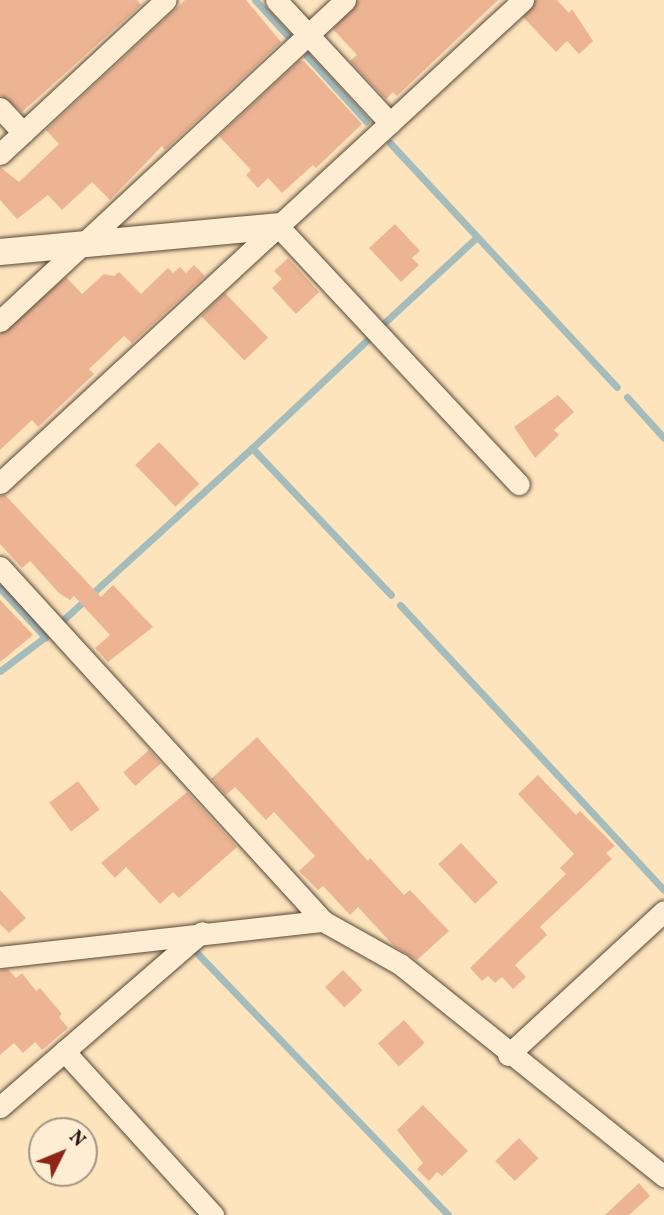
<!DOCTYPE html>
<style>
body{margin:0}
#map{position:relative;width:664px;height:1215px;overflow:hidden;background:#fee4bc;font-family:Vollkorn,serif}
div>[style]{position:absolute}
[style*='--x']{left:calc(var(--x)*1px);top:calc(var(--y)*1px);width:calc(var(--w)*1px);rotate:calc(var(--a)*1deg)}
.stream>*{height:7px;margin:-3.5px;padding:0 3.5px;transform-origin:3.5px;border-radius:3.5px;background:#a4bcbb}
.building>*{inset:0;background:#ecb493;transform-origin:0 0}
.roads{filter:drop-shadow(0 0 2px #58473a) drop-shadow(0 0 2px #58473a)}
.minor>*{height:21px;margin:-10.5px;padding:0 10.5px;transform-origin:10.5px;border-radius:10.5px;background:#feedd3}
.tertiary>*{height:26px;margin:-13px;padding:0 13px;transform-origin:13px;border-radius:13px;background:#feedd3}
span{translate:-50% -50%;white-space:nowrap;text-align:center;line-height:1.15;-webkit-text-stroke:7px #feedd3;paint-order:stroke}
.north{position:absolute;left:28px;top:1117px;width:70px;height:70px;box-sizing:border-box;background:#feedd3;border:2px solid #a59684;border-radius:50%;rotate:47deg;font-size:19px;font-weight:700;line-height:28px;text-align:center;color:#20130e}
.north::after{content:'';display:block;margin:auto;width:24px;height:32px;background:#8f2418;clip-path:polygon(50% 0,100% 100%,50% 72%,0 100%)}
</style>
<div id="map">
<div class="stream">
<div style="--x:255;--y:0;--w:47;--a:47.6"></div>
<div style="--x:307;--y:56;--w:88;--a:47.8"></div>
<div style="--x:390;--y:143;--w:333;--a:47.1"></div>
<div style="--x:383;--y:324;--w:128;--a:-42.8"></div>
<div style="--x:627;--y:397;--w:55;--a:47.9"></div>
<div style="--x:252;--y:448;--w:162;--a:-43.2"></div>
<div style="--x:0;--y:588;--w:67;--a:47.4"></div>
<div style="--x:45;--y:637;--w:56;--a:142.9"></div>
<div style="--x:400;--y:605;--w:388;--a:47.2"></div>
<div style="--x:63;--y:620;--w:256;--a:-42.3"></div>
<div style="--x:252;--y:448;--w:202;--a:46.6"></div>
<div style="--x:196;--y:952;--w:364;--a:46.2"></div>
</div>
<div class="building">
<div style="clip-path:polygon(0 0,137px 0,141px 5px,22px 112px,0 95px)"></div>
<div style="clip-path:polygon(185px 0,246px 0,281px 42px,165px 150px,162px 146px,110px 200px,92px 182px,62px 210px,48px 195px,17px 219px,0 200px,0 167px,19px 182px,59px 144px,46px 130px)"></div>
<div style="clip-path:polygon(358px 0,498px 0,397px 96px,393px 92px,386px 99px,350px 61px,357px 55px,333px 29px)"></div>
<div style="clip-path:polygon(536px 0,557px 0,569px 13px,572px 9px,593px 41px,579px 54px,567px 41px,556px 52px,523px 17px)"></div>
<div style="clip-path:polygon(299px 61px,304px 61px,362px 124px,316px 168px,313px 165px,282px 193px,268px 178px,258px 188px,246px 175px,251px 170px,219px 136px)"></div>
<div style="clip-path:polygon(395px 224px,420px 251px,412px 258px,419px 265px,401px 282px,369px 248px)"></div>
<div style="clip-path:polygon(288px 258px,319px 292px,296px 314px,272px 288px,282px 279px,274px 271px)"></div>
<div style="clip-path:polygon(194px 265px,205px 276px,132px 343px,124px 336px,89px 369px,94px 374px,38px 427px,32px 420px,0 450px,0 334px,66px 277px,82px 294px,104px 274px,114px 276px,119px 272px,141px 294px,168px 268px,173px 273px,180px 267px,186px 273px)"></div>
<div style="left:225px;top:293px;width:62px;height:33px;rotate:46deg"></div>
<div style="clip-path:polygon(558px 395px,574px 412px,554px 430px,559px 435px,535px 458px,514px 427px)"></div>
<div style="left:159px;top:442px;width:58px;height:33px;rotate:46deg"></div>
<div style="clip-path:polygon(5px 495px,101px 597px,113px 585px,153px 627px,108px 662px,95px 648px,110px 635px,74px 596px,70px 600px,59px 593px,30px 561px,22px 568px,0 544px,0 496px)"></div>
<div style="clip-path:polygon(0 600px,33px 635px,0 662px)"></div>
<div style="clip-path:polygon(257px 737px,368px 861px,370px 858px,404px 895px,410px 890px,449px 931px,417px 960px,394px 946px,358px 907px,350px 915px,323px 886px,318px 890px,299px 871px,315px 856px,274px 812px,266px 820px,235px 787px,226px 795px,211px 779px)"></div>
<div style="left:149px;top:750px;width:18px;height:34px;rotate:49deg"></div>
<div style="clip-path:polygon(538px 775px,576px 815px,580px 811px,615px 846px,606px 853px,612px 859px,540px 927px,547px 935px,515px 965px,526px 977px,513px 989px,502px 977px,495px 983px,488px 976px,482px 981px,470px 968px,566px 874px,560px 868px,574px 854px,518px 794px)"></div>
<div style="left:78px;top:781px;width:36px;height:36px;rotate:53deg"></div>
<div style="clip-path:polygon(187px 792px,237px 847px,179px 898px,173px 892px,160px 904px,126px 867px,115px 878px,101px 863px)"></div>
<div style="left:461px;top:843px;width:54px;height:31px;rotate:47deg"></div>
<div style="clip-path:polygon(0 890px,26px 918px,9px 933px,0 924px)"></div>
<div style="clip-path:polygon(8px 969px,16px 978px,22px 973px,36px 991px,40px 988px,62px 1014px,59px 1017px,68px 1028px,42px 1050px,35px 1042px,23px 1053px,14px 1043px,0 1055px,0 970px)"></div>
<div style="left:343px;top:970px;width:28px;height:25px;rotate:46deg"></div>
<div style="left:404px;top:1020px;width:31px;height:35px;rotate:48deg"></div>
<div style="clip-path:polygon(423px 1105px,468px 1151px,442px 1176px,437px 1172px,429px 1181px,417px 1169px,423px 1163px,397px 1130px)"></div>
<div style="left:519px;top:1138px;width:28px;height:33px;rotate:46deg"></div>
<div style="clip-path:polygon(639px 1183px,650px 1196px,629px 1215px,605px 1215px)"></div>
</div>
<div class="roads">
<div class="minor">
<div style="--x:276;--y:0;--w:168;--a:47.2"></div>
<div style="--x:0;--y:108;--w:34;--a:47"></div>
<div style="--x:0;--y:154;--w:226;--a:-42.9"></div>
<div style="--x:278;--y:226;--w:353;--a:47"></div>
<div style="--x:0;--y:321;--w:471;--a:-42.9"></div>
<div style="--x:0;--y:483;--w:712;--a:-42.72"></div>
<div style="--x:0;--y:567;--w:479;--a:47.6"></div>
<div style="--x:0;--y:957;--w:325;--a:-6.4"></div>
<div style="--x:323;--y:921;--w:88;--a:29.2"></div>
<div style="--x:400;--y:964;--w:339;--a:38.8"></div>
<div style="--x:64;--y:1051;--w:222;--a:47.7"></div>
<div style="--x:508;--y:1055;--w:212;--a:-42.7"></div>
<div style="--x:0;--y:1107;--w:267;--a:-40.9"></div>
</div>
<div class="tertiary">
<div style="--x:0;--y:252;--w:279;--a:-5.3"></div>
</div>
</div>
<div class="north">N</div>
</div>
